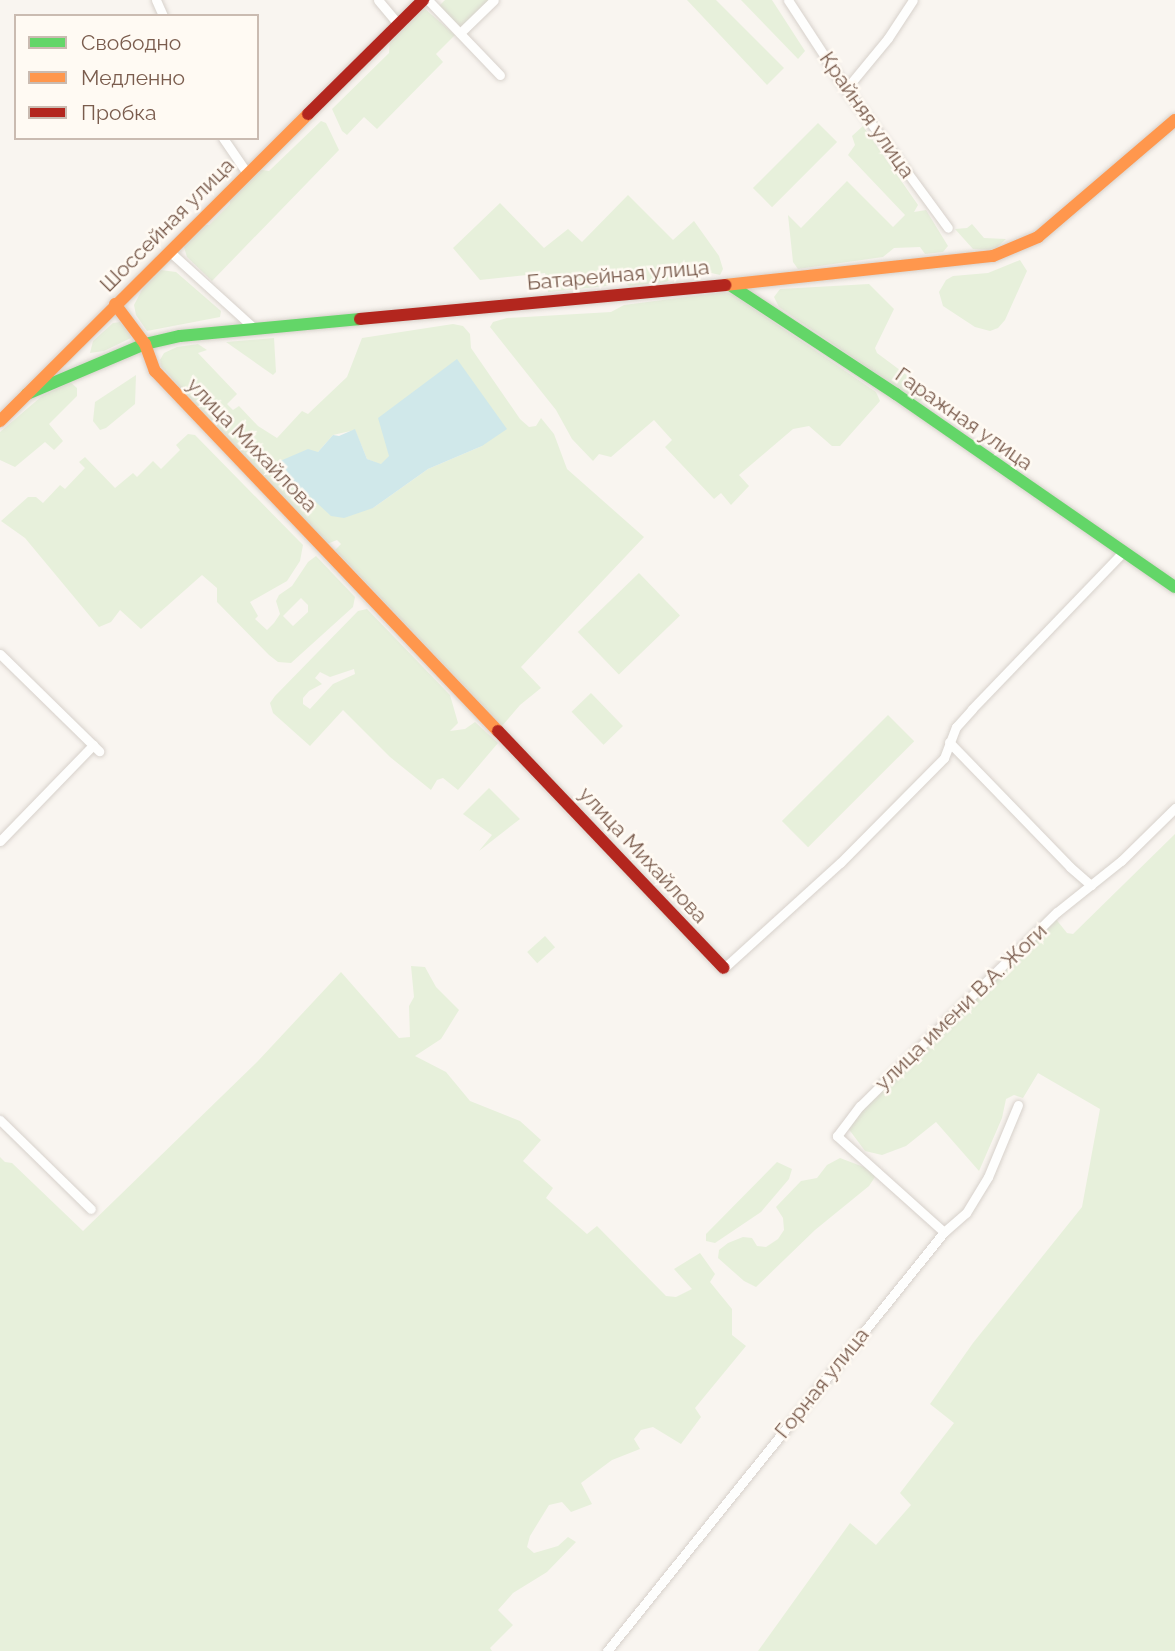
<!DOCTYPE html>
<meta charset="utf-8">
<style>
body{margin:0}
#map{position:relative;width:1175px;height:1651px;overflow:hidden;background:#f9f5f0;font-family:Raleway,sans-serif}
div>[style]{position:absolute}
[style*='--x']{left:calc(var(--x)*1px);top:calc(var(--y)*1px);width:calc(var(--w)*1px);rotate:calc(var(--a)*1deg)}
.green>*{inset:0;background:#e7f0db;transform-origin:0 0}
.water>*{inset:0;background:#d0e8ea}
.roads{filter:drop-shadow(0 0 2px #d7d1cb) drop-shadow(0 0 2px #d7d1cb)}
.street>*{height:9px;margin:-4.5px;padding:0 4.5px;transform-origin:4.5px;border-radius:4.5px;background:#fefefd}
.fast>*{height:12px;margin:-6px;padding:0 6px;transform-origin:6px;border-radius:6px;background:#63d668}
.slow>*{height:12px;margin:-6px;padding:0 6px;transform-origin:6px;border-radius:6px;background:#ff974d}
.jam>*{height:12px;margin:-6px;padding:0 6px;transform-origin:6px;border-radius:6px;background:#b3261e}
span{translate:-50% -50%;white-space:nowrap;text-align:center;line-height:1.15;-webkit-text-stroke:5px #fffaf3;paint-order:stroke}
.street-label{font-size:21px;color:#7a5c4d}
.legend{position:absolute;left:14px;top:14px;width:245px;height:126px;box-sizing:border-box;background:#fffaf3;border:2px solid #cabbb1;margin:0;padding:9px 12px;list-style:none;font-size:21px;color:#7a5c4d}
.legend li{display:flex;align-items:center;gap:14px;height:35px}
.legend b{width:35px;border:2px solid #cabbb1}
</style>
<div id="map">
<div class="green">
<div style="clip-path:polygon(445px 0,489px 0,459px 29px,438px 7px)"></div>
<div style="clip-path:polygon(687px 0,716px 0,784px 68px,767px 85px)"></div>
<div style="clip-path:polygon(741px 0,772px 0,805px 51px,798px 59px)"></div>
<div style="clip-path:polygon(424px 8px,455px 35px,436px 54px,443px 62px,377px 129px,364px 117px,347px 135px,342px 131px,332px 109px,389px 53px,390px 38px)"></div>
<div style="clip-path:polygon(321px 121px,326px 123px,339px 150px,212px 281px,187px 257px,183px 244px,200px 225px,209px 225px,230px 204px,230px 196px,257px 169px,269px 171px)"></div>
<div style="left:818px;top:123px;width:27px;height:92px;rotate:45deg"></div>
<div style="clip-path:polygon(863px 126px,918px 205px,914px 212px,926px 210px,948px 246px,943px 252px,925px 254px,920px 247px,894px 248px,883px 257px,798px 269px,793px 262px,788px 215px,801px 228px,847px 181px,893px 227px,905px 215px,848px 155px,855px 145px,852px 136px)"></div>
<div style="clip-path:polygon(628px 195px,673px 240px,694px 221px,719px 256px,723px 269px,720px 275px,703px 271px,679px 276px,666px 282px,629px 286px,607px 267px,602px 273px,610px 284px,607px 286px,548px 292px,545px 273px,480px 280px,453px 248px,500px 203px,544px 248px,568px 229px,582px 242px)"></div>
<div style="clip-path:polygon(972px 224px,984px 238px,1006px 239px,994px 250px,973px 249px,955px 229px,967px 228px)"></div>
<div style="clip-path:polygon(1020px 260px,1027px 271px,1005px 320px,998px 328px,990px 331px,975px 327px,943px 306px,939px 292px,946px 280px,953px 276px,988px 273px)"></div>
<div style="clip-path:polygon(161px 270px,176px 272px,221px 311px,220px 317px,147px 331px,136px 315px,134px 305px,145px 284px)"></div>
<div style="clip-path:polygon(869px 284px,894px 309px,875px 348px,877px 353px,928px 391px,919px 403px,779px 307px,774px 297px,780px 289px)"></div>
<div style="clip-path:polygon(724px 292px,734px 295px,876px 392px,880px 401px,840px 446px,832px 446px,809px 426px,793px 429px,739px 475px,749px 486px,731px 505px,721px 493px,714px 499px,665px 447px,672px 440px,654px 420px,611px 457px,599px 454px,593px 461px,572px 439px,556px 410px,490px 327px,493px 322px,507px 318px,611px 312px,624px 305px)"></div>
<div style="clip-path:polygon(120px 322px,130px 332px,131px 338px,104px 351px,90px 353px,93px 341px,113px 323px)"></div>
<div style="clip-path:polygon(evenodd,453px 324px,463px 326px,470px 334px,471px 348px,520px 419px,529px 427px,536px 426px,541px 418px,554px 434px,567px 469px,644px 537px,521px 667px,541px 688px,520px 705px,502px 726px,335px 550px,341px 544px,337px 540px,327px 544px,230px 445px,161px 366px,160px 360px,164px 353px,177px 347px,198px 344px,207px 350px,198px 353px,237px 394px,227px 404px,233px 410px,239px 406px,258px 426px,277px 438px,302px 411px,308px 414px,347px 377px,362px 338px,453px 324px,355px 430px,367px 459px,381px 465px,389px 457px,482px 446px,428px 469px,373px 508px,318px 452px,333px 435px,355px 430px)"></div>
<div style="clip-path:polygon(274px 338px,276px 372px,273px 375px,226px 342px)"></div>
<div style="clip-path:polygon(136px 375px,135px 404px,106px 428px,100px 430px,93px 421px,95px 402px)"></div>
<div style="clip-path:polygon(70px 382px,77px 388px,77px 396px,49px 424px,63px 441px,54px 450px,45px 442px,15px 467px,0 460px,0 432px,42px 396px)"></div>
<div style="clip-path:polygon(evenodd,188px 434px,195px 435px,303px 545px,300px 561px,287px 581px,250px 602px,258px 616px,255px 619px,267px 630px,274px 623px,280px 614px,276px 601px,279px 595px,292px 586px,308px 562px,316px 556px,355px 597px,353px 607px,291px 663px,278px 662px,269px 655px,217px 602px,217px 588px,202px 575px,141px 629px,120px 610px,111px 622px,99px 627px,25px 538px,1px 521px,28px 497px,36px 497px,43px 503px,60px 485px,65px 489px,85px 468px,79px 462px,85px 457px,115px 488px,133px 473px,137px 477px,153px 461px,161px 469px,180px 450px,176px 445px,188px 434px,301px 598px,308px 605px,308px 612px,293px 626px,283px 616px,301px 598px)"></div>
<div style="left:639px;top:573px;width:59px;height:85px;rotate:46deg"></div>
<div style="clip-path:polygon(evenodd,367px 609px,450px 695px,458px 723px,450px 731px,465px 729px,475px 722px,498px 743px,458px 790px,443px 778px,437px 780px,431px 790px,390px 757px,343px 710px,310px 746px,273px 713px,270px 703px,275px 696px,358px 611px,367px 609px,354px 669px,355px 674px,333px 684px,310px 709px,303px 704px,303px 698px,309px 691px,322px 684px,315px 678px,320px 672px,330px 677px,354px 669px)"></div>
<div style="left:591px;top:693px;width:46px;height:27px;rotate:46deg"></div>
<div style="left:888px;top:715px;width:37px;height:150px;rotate:45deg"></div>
<div style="clip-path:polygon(489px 788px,520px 819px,479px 851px,492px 835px,463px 814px)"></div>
<div style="clip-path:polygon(1175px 834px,1175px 1651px,758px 1651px,850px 1523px,876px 1545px,911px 1505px,900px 1493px,954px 1423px,930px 1404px,973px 1343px,1082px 1207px,1100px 1109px,1038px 1073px,1023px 1098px,1014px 1095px,1006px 1099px,1002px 1118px,979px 1171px,936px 1122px,906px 1146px,882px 1155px,865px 1151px,848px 1128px,857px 1115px,1055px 918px,1067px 933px,1073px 934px)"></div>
<div style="left:545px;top:936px;width:15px;height:24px;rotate:48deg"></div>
<div style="clip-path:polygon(411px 966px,425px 967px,436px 987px,459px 1010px,441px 1039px,415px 1056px,446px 1072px,470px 1101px,520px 1121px,541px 1140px,523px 1161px,553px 1188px,546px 1198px,587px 1234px,597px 1226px,666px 1296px,676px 1297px,692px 1289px,674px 1269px,700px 1253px,715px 1274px,710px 1282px,732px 1309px,732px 1335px,746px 1346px,695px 1408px,701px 1417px,681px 1444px,653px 1427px,641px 1430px,634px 1439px,640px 1449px,612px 1460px,581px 1483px,592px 1504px,571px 1512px,562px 1502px,549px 1505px,530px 1536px,527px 1547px,534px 1553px,558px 1546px,568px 1537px,576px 1542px,547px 1572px,513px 1593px,498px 1610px,513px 1625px,490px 1648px,492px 1651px,0 1651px,0 1157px,5px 1162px,12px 1163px,83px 1231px,258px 1061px,341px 972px,399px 1038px,410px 1037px,409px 1006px,414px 997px)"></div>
<div style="clip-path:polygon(840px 1158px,869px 1169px,875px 1177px,869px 1186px,815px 1230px,756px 1287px,744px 1281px,718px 1258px,719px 1250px,728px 1243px,743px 1237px,752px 1238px,757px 1246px,766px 1247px,778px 1239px,784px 1230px,783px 1218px,776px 1207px,801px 1181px,817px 1178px,827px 1165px)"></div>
<div style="clip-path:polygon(777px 1162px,792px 1169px,789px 1179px,761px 1212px,715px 1243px,706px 1241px,706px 1234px)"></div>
</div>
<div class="water">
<div style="clip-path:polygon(457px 359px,507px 429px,482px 446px,428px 469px,373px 508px,344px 518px,331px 516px,293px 481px,280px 461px,308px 449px,318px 452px,333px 435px,339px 436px,355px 429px,367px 459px,381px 464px,389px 456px,378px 418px)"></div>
</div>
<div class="roads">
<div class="street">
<div style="--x:156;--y:0;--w:17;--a:66"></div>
<div style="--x:378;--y:0;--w:31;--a:50"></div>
<div style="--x:428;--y:0;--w:104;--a:46.2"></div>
<div style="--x:788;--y:0;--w:106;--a:56.9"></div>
<div style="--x:846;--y:89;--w:172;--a:53.7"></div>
<div style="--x:460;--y:33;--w:47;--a:-44.1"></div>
<div style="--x:846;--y:89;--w:66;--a:-50.5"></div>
<div style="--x:888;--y:38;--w:45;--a:-56.7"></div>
<div style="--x:223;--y:138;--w:42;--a:55.6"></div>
<div style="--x:169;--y:251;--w:115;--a:42.2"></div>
<div style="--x:0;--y:654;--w:139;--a:44.4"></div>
<div style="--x:949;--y:742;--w:174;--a:45.9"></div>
<div style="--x:1070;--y:867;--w:28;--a:41"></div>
<div style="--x:0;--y:841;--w:134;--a:-45.9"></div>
<div style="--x:724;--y:968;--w:156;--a:-42.2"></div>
<div style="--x:840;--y:863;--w:148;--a:-45.3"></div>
<div style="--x:944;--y:758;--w:33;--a:-69"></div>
<div style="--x:956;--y:727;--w:24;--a:-48"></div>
<div style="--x:972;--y:709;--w:218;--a:-46.1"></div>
<div style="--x:0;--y:1120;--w:127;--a:44.4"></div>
<div style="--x:944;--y:1232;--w:144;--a:-138.1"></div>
<div style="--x:837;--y:1136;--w:38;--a:-53"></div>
<div style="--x:860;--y:1106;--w:276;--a:-44.6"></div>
<div style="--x:1057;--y:912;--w:82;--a:-38.6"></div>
<div style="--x:1121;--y:861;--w:76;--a:-44.5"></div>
<div style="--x:607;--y:1651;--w:538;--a:-51.19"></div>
<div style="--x:944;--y:1232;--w:29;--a:-41"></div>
<div style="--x:966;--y:1213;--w:42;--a:-58.6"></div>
<div style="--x:988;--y:1177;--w:78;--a:-67.4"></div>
</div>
<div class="fast">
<div style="--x:730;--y:285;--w:199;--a:33.3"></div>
<div style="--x:896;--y:394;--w:339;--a:34.7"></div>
<div style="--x:27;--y:394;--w:128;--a:-23"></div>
<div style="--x:145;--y:344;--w:36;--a:-13"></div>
<div style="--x:180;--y:336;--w:181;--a:-5.4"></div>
</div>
<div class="slow">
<div style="--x:725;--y:285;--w:270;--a:-6.2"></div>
<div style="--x:993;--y:256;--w:49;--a:-22.9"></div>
<div style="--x:1038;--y:237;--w:180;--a:-40.5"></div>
<div style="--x:115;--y:304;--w:50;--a:53.1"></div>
<div style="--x:145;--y:344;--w:29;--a:70"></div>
<div style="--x:155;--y:371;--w:497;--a:46.4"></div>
<div style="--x:0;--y:421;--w:435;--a:-44.9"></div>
</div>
<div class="jam">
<div style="--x:308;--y:114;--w:162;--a:-44.7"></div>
<div style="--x:360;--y:319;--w:367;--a:-5.3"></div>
<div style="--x:498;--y:731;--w:327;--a:46.4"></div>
</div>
</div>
<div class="street-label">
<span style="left:867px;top:115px;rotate:55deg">Крайняя улица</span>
<span style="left:167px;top:225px;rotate:-45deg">Шоссейная улица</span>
<span style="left:618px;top:275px;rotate:-5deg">Батарейная улица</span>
<span style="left:964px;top:419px;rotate:35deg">Гаражная улица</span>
<span style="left:252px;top:445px;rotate:46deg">улица Михайлова</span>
<span style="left:643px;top:855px;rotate:47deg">улица Михайлова</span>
<span style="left:961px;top:1007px;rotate:-44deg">улица имени В.А. Жоги</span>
<span style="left:822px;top:1383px;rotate:-51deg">Горная улица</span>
</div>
<ul class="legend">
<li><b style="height:9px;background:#63d668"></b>Свободно</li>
<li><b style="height:9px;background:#ff974d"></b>Медленно</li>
<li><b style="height:9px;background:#b3261e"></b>Пробка</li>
</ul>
</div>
